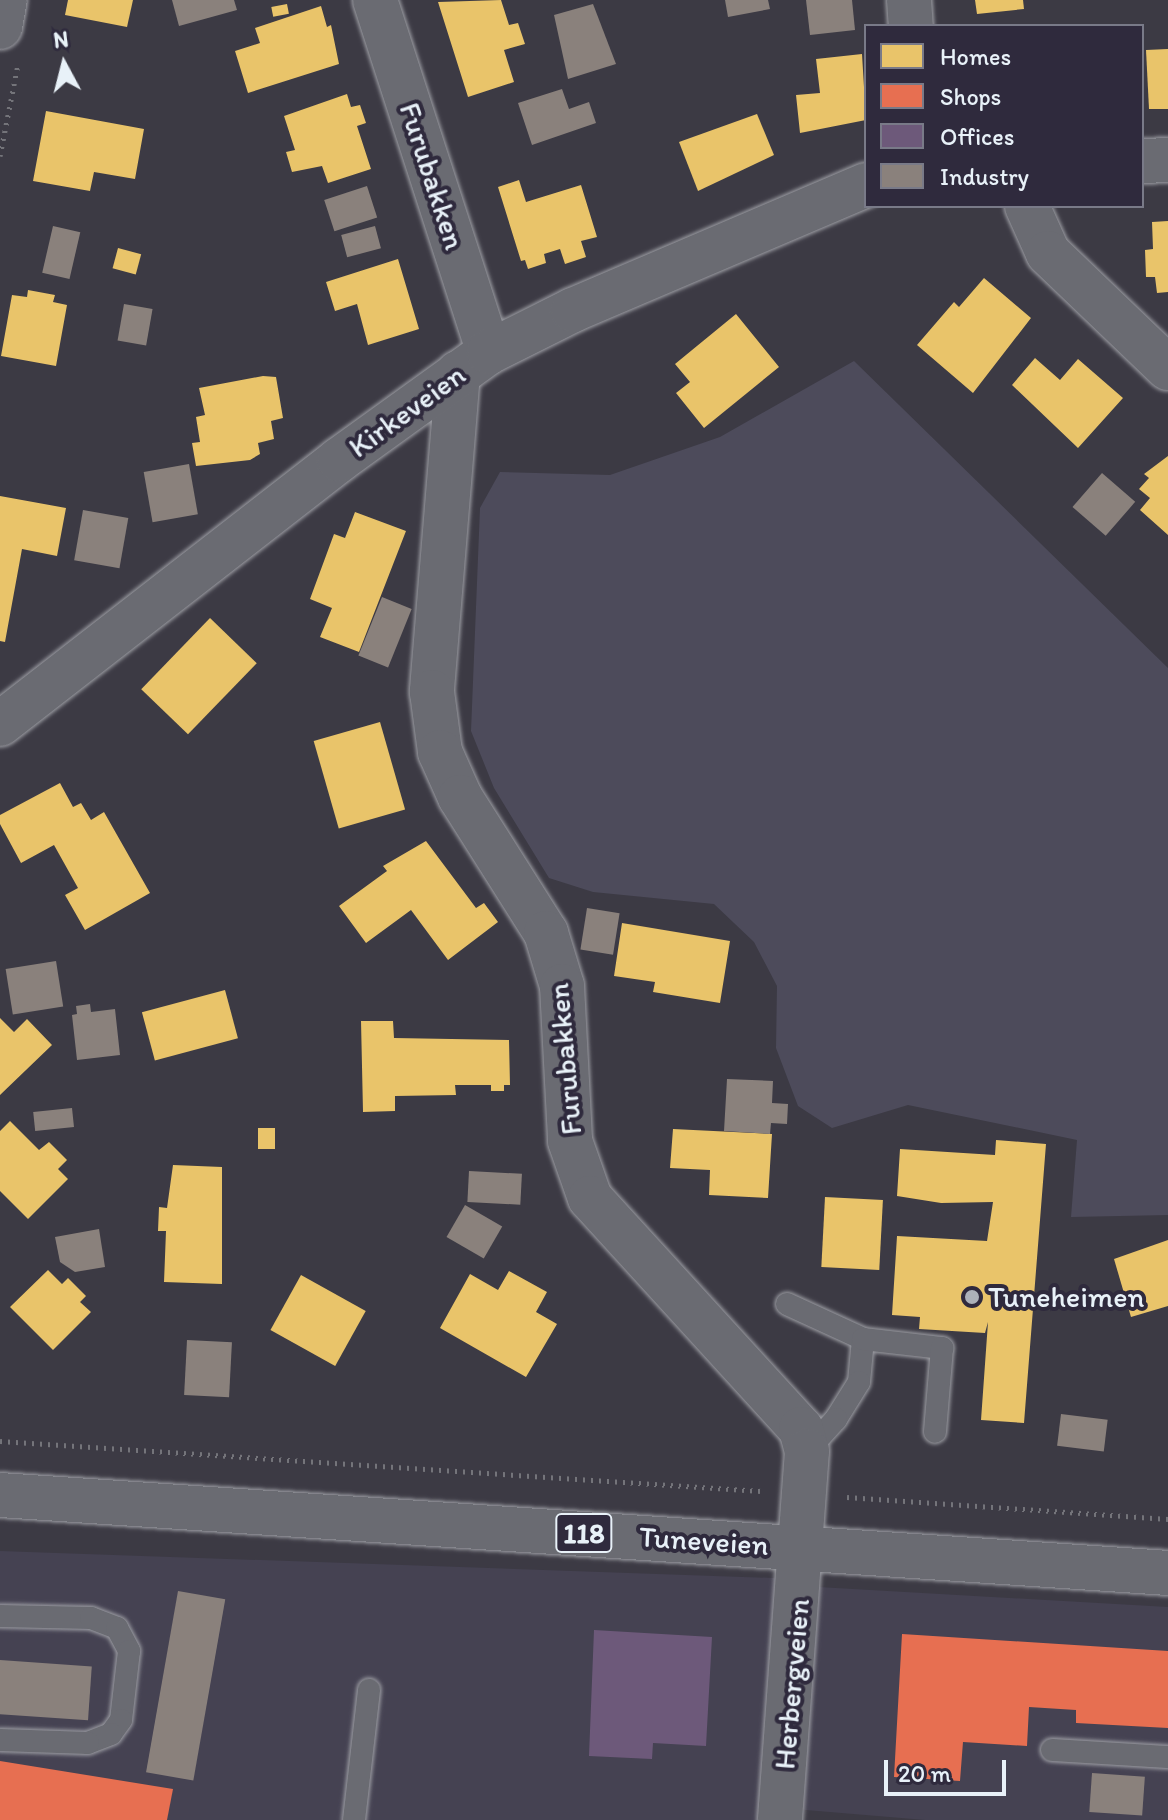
<!DOCTYPE html>
<style>
body{margin:0}
#map{position:relative;width:1168px;height:1820px;overflow:hidden;background:#3c3a44;font-family:Itim,sans-serif}
div>[style]{position:absolute}
[style*='--x']{left:calc(var(--x)*1px);top:calc(var(--y)*1px);width:calc(var(--w)*1px);rotate:calc(var(--a)*1deg)}
.built>*{inset:0;background:#454252;transform-origin:0 0}
.green>*{inset:0;background:#4d4b5b}
.homes>*{inset:0;background:#e9c46a;transform-origin:0 0}
.shops>*{inset:0;background:#e76f51}
.offices>*{inset:0;background:#6d597a}
.industry>*{inset:0;background:#8a817c;transform-origin:0 0}
.path>*{height:5px;margin-top:-2.5px;transform-origin:0;background:repeating-linear-gradient(90deg,#74747a 0 2px,transparent 0 8px)}
.roads{filter:drop-shadow(0 0 2px #9d9ea4) drop-shadow(0 0 2px #9d9ea4)}
.lane>*{height:22px;margin:-11px;padding:0 11px;transform-origin:11px;border-radius:11px;background:#6a6b72}
.street>*{height:44px;margin:-22px;padding:0 22px;transform-origin:22px;border-radius:22px;background:#6a6b72}
.secondary>*{height:44px;margin:-22px;padding:0 22px;transform-origin:22px;border-radius:22px;background:#6a6b72}
.primary>*{height:44px;margin:-22px;padding:0 22px;transform-origin:22px;border-radius:22px;background:#6a6b72}
.dots>*{width:22px;height:22px;translate:-50% -50%;box-sizing:border-box;border:4px solid #2f2a3d;border-radius:50%}
span{translate:-50% -50%;white-space:nowrap;text-align:center;line-height:1.15;-webkit-text-stroke:8px #2f2a3d;paint-order:stroke}
.shield-label span{padding:2px 6px;background:#2f2a3d;border:2px solid;border-radius:6px;-webkit-text-stroke-width:0}
.shield-label{font-size:28px;color:#e8f1f8;font-weight:700}
.street-label{font-size:30px;color:#e8f1f8}
.poi-label{font-size:30px;color:#e8f1f8}
.left{translate:0 -50%;text-align:left}
.legend{position:absolute;left:864px;top:24px;width:280px;height:184px;box-sizing:border-box;background:#2f2a3d;border:2px solid #797a88;margin:0;padding:10px 14px;list-style:none;font-size:24px;color:#e8f1f8}
.legend li{display:flex;align-items:center;gap:16px;height:40px}
.legend b{width:40px;border:2px solid #797a88}
.north{position:absolute;left:24px;top:24px;width:80px;height:80px;-webkit-text-stroke:6px #2f2a3d;paint-order:stroke;rotate:353deg;font-size:22px;font-weight:700;line-height:32px;text-align:center;color:#e8f1f8}
.north::after{content:'';display:block;margin:auto;width:28px;height:36px;background:#e8f1f8;clip-path:polygon(50% 0,100% 100%,50% 72%,0 100%)}
.scale{position:absolute;left:884px;top:1760px;width:122px;height:36px;box-sizing:border-box;border:4px solid #e8f1f8;border-top:0;padding-left:10px;font-size:24px;line-height:28px;white-space:nowrap;color:#e8f1f8;-webkit-text-stroke:6px #2f2a3d;paint-order:stroke}
</style>
<div id="map">
<div class="built">
<div style="left:0;top:1551px;width:780px;height:269px;rotate:2deg"></div>
<div style="clip-path:polygon(801px 1586px,1168px 1607px,1168px 1820px,925px 1820px,782px 1808px)"></div>
</div>
<div class="green">
<div style="clip-path:polygon(854px 361px,1168px 668px,1168px 1215px,1071px 1217px,1077px 1140px,908px 1105px,832px 1128px,798px 1106px,776px 1048px,777px 986px,754px 942px,714px 904px,593px 892px,549px 878px,494px 788px,471px 731px,480px 508px,500px 472px,610px 475px,720px 437px)"></div>
</div>
<div class="homes">
<div style="clip-path:polygon(68px 0,133px 0,127px 27px,65px 15px)"></div>
<div style="clip-path:polygon(501px 0,509px 25px,518px 23px,525px 44px,504px 50px,514px 82px,468px 97px,438px 2px)"></div>
<div style="clip-path:polygon(975px 0,1023px 0,1024px 9px,977px 14px)"></div>
<div style="left:287px;top:4px;width:10px;height:16px;rotate:79deg"></div>
<div style="clip-path:polygon(321px 6px,327px 27px,331px 25px,339px 64px,248px 93px,235px 51px,260px 43px,255px 28px)"></div>
<div style="clip-path:polygon(1168px 49px,1168px 109px,1149px 109px,1146px 50px)"></div>
<div style="clip-path:polygon(862px 54px,866px 120px,800px 133px,796px 95px,820px 93px,816px 59px)"></div>
<div style="clip-path:polygon(347px 94px,351px 107px,360px 105px,366px 123px,357px 126px,371px 169px,328px 183px,322px 166px,292px 172px,286px 152px,295px 150px,284px 116px)"></div>
<div style="clip-path:polygon(46px 111px,144px 129px,135px 179px,94px 172px,90px 191px,33px 181px)"></div>
<div style="clip-path:polygon(757px 114px,774px 155px,698px 191px,679px 142px)"></div>
<div style="clip-path:polygon(519px 180px,526px 202px,581px 185px,597px 237px,581px 241px,586px 257px,565px 264px,560px 249px,544px 254px,546px 263px,528px 269px,525px 260px,521px 261px,498px 187px)"></div>
<div style="clip-path:polygon(1168px 221px,1168px 292px,1157px 293px,1155px 277px,1146px 277px,1145px 250px,1153px 249px,1152px 222px)"></div>
<div style="left:118px;top:248px;width:24px;height:21px;rotate:15deg"></div>
<div style="clip-path:polygon(398px 259px,419px 329px,368px 345px,357px 304px,335px 311px,326px 282px)"></div>
<div style="clip-path:polygon(984px 278px,1031px 318px,973px 393px,917px 345px,954px 302px,959px 307px)"></div>
<div style="clip-path:polygon(28px 290px,55px 295px,53px 302px,67px 305px,56px 366px,1px 356px,12px 295px,27px 297px)"></div>
<div style="clip-path:polygon(736px 314px,779px 367px,704px 428px,676px 393px,690px 382px,675px 364px)"></div>
<div style="clip-path:polygon(1035px 358px,1060px 380px,1078px 359px,1123px 398px,1078px 448px,1012px 385px)"></div>
<div style="clip-path:polygon(263px 376px,276px 377px,283px 418px,271px 421px,274px 439px,258px 443px,260px 454px,250px 460px,196px 466px,192px 443px,200px 442px,196px 417px,205px 415px,199px 388px)"></div>
<div style="clip-path:polygon(1168px 456px,1168px 535px,1140px 510px,1150px 498px,1139px 489px,1149px 478px,1144px 474px)"></div>
<div style="clip-path:polygon(0 496px,66px 508px,57px 556px,22px 549px,5px 642px,0 641px)"></div>
<div style="clip-path:polygon(355px 512px,406px 531px,359px 652px,320px 637px,332px 608px,310px 599px,334px 534px,345px 538px)"></div>
<div style="left:210px;top:618px;width:65px;height:99px;rotate:44deg"></div>
<div style="left:380px;top:722px;width:91px;height:69px;rotate:74deg"></div>
<div style="clip-path:polygon(60px 783px,73px 807px,81px 803px,91px 820px,104px 812px,150px 893px,85px 930px,65px 895px,78px 888px,54px 845px,21px 863px,0 824px,0 815px)"></div>
<div style="clip-path:polygon(426px 841px,476px 908px,484px 903px,498px 922px,448px 960px,411px 910px,366px 943px,339px 906px,387px 871px,383px 866px)"></div>
<div style="clip-path:polygon(622px 923px,730px 941px,720px 1003px,653px 992px,655px 982px,614px 976px)"></div>
<div style="left:225px;top:990px;width:50px;height:86px;rotate:75deg"></div>
<div style="clip-path:polygon(0 1018px,14px 1032px,27px 1019px,52px 1045px,0 1095px)"></div>
<div style="clip-path:polygon(361px 1021px,393px 1021px,394px 1038px,509px 1040px,510px 1085px,504px 1085px,504px 1091px,491px 1091px,491px 1085px,455px 1085px,456px 1095px,395px 1096px,395px 1111px,363px 1112px)"></div>
<div style="clip-path:polygon(10px 1121px,39px 1150px,49px 1142px,67px 1160px,58px 1169px,68px 1179px,28px 1219px,0 1191px,0 1131px)"></div>
<div style="left:275px;top:1128px;width:21px;height:17px;rotate:90deg"></div>
<div style="clip-path:polygon(673px 1129px,772px 1134px,768px 1198px,709px 1195px,710px 1170px,670px 1168px)"></div>
<div style="clip-path:polygon(996px 1140px,1046px 1144px,1024px 1423px,981px 1420px,988px 1322px,985px 1333px,919px 1329px,920px 1317px,892px 1315px,897px 1236px,987px 1241px,993px 1202px,941px 1203px,897px 1196px,900px 1149px,995px 1155px)"></div>
<div style="clip-path:polygon(173px 1165px,222px 1167px,222px 1284px,164px 1282px,166px 1231px,158px 1231px,159px 1207px,167px 1208px)"></div>
<div style="left:825px;top:1197px;width:58px;height:70px;rotate:3deg"></div>
<div style="clip-path:polygon(1168px 1240px,1168px 1306px,1131px 1317px,1114px 1259px)"></div>
<div style="clip-path:polygon(48px 1270px,62px 1284px,68px 1278px,86px 1296px,80px 1302px,91px 1312px,53px 1350px,10px 1307px)"></div>
<div style="clip-path:polygon(509px 1271px,547px 1292px,536px 1312px,557px 1324px,526px 1377px,440px 1328px,470px 1274px,498px 1290px)"></div>
<div style="left:301px;top:1275px;width:74px;height:63px;rotate:29deg"></div>
</div>
<div class="shops">
<div style="clip-path:polygon(902px 1634px,1168px 1651px,1168px 1728px,1076px 1723px,1076px 1710px,1029px 1707px,1027px 1746px,963px 1742px,960px 1781px,894px 1777px)"></div>
<div style="clip-path:polygon(0 1761px,173px 1789px,167px 1820px,0 1820px)"></div>
</div>
<div class="offices">
<div style="clip-path:polygon(594px 1630px,712px 1637px,706px 1746px,653px 1743px,652px 1759px,589px 1756px)"></div>
</div>
<div class="industry">
<div style="clip-path:polygon(172px 0,234px 0,237px 10px,179px 26px)"></div>
<div style="clip-path:polygon(725px 0,768px 0,770px 9px,728px 17px)"></div>
<div style="clip-path:polygon(806px 0,852px 0,855px 30px,810px 35px)"></div>
<div style="clip-path:polygon(593px 4px,616px 64px,568px 79px,554px 15px)"></div>
<div style="clip-path:polygon(562px 89px,569px 109px,589px 102px,596px 123px,532px 145px,518px 103px)"></div>
<div style="left:367px;top:186px;width:33px;height:45px;rotate:72deg"></div>
<div style="left:53px;top:226px;width:28px;height:48px;rotate:13deg"></div>
<div style="left:375px;top:226px;width:23px;height:35px;rotate:75deg"></div>
<div style="left:124px;top:304px;width:29px;height:37px;rotate:10deg"></div>
<div style="left:189px;top:464px;width:51px;height:46px;rotate:80deg"></div>
<div style="left:1102px;top:473px;width:44px;height:45px;rotate:41deg"></div>
<div style="left:83px;top:510px;width:46px;height:51px;rotate:10deg"></div>
<div style="left:382px;top:597px;width:32px;height:63px;rotate:22deg"></div>
<div style="left:587px;top:908px;width:33px;height:42px;rotate:9deg"></div>
<div style="left:56px;top:961px;width:46px;height:51px;rotate:81deg"></div>
<div style="clip-path:polygon(90px 1004px,91px 1012px,115px 1009px,120px 1055px,77px 1060px,72px 1015px,77px 1014px,76px 1006px)"></div>
<div style="clip-path:polygon(727px 1079px,773px 1081px,772px 1103px,788px 1104px,787px 1124px,771px 1123px,770px 1134px,724px 1131px)"></div>
<div style="left:72px;top:1108px;width:19px;height:39px;rotate:84deg"></div>
<div style="left:469px;top:1171px;width:53px;height:31px;rotate:3deg"></div>
<div style="left:465px;top:1205px;width:43px;height:37px;rotate:30deg"></div>
<div style="clip-path:polygon(99px 1229px,105px 1267px,75px 1272px,60px 1262px,55px 1237px)"></div>
<div style="left:187px;top:1340px;width:45px;height:55px;rotate:3deg"></div>
<div style="left:1061px;top:1414px;width:47px;height:32px;rotate:7deg"></div>
<div style="left:178px;top:1591px;width:48px;height:184px;rotate:10deg"></div>
<div style="left:0;top:1660px;width:92px;height:54px;rotate:4deg"></div>
<div style="left:1092px;top:1773px;width:53px;height:39px;rotate:4deg"></div>
</div>
<div class="path">
<div style="--x:0;--y:156;--w:94;--a:-78.9"></div>
<div style="--x:0;--y:1441;--w:763;--a:3.76"></div>
<div style="--x:847;--y:1497;--w:322;--a:3.9"></div>
</div>
<div class="roads">
<div class="lane">
<div style="--x:787;--y:1304;--w:84;--a:24.7"></div>
<div style="--x:863;--y:1339;--w:43;--a:95.3"></div>
<div style="--x:859;--y:1382;--w:44;--a:121.9"></div>
<div style="--x:836;--y:1419;--w:43;--a:132.2"></div>
<div style="--x:863;--y:1339;--w:80;--a:6.5"></div>
<div style="--x:942;--y:1348;--w:84;--a:94.8"></div>
<div style="--x:0;--y:1616;--w:91;--a:1.3"></div>
<div style="--x:91;--y:1618;--w:28;--a:21"></div>
<div style="--x:117;--y:1628;--w:26;--a:62"></div>
<div style="--x:129;--y:1651;--w:69;--a:96.6"></div>
<div style="--x:121;--y:1720;--w:17;--a:126"></div>
<div style="--x:111;--y:1734;--w:25;--a:159"></div>
<div style="--x:88;--y:1743;--w:88;--a:-178"></div>
<div style="--x:1052;--y:1750;--w:116;--a:3.5"></div>
<div style="--x:354;--y:1820;--w:131;--a:-83.4"></div>
</div>
<div class="street">
<div style="--x:375;--y:0;--w:370;--a:72.1"></div>
<div style="--x:909;--y:0;--w:26;--a:86"></div>
<div style="--x:1142;--y:161;--w:26;--a:-2"></div>
<div style="--x:1027;--y:206;--w:51;--a:65.9"></div>
<div style="--x:1048;--y:253;--w:166;--a:43.8"></div>
<div style="--x:458;--y:373;--w:320;--a:94.7"></div>
<div style="--x:432;--y:692;--w:61;--a:82.4"></div>
<div style="--x:440;--y:752;--w:49;--a:66"></div>
<div style="--x:460;--y:797;--w:161;--a:57.7"></div>
<div style="--x:546;--y:933;--w:55;--a:73.2"></div>
<div style="--x:562;--y:986;--w:155;--a:87"></div>
<div style="--x:570;--y:1141;--w:60;--a:70.7"></div>
<div style="--x:590;--y:1198;--w:313;--a:47.6"></div>
<div style="--x:801;--y:1429;--w:23;--a:75"></div>
<div style="--x:807;--y:1451;--w:370;--a:94.2"></div>
<div style="--x:0;--y:724;--w:430;--a:-37.9"></div>
<div style="--x:339;--y:460;--w:185;--a:-35.8"></div>
<div style="--x:489;--y:352;--w:94;--a:-26.6"></div>
<div style="--x:573;--y:310;--w:319;--a:-23.1"></div>
</div>
<div class="secondary">
<div style="--x:0;--y:27;--w:27;--a:-80"></div>
</div>
<div class="primary">
<div style="--x:0;--y:1495;--w:1171;--a:3.82"></div>
</div>
</div>
<div class="dots">
<div style="left:972px;top:1297px;background:#acb1b9"></div>
</div>
<div class="shield-label">
<span style="left:584px;top:1533px">118</span>
</div>
<div class="street-label">
<span style="left:432px;top:176px;rotate:72deg">Furubakken</span>
<span style="left:407px;top:411px;rotate:-36deg">Kirkeveien</span>
<span style="left:565px;top:1059px;rotate:-95deg">Furubakken</span>
<span style="left:704px;top:1541px;rotate:4deg">Tuneveien</span>
<span style="left:792px;top:1684px;rotate:-85deg">Herbergveien</span>
</div>
<div class="poi-label">
<span class="left" style="left:988px;top:1297px">Tuneheimen</span>
</div>
<ul class="legend">
<li><b style="height:22px;background:#e9c46a"></b>Homes</li>
<li><b style="height:22px;background:#e76f51"></b>Shops</li>
<li><b style="height:22px;background:#6d597a"></b>Offices</li>
<li><b style="height:22px;background:#8a817c"></b>Industry</li>
</ul>
<div class="north">N</div>
<div class="scale">20 m</div>
</div>
